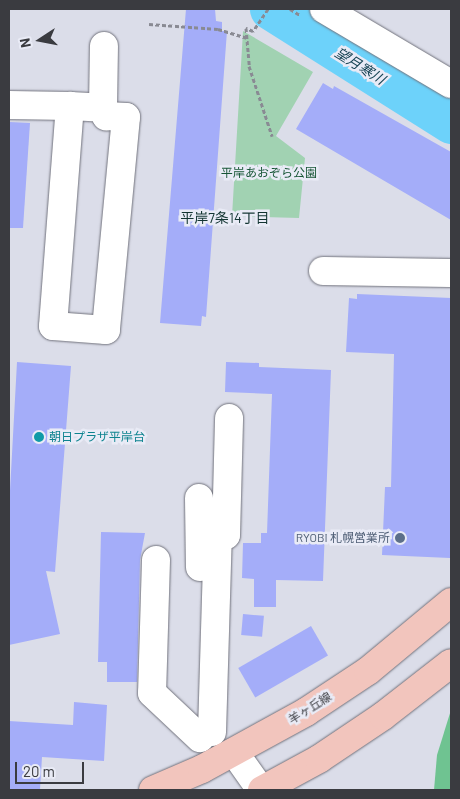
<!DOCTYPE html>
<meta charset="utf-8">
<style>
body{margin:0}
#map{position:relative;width:460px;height:799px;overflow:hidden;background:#dbdde9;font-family:Barlow,"Noto Sans JP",sans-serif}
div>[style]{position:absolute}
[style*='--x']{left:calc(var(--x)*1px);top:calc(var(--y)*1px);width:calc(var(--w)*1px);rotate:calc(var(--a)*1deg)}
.green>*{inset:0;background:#a1d2b2}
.forest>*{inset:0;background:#6fc391}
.river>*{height:41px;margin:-20.5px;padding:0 20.5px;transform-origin:20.5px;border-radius:20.5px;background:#6dd2fa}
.building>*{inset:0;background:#a4adf9;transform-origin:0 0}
.path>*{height:3px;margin-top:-1.5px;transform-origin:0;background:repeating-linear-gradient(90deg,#898a93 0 4px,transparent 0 6.5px)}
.roads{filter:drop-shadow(0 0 1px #71727c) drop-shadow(0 0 1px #71727c)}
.minor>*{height:28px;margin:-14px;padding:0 14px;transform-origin:14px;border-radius:14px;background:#fff}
.major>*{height:28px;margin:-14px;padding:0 14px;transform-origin:14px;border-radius:14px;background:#f2c5bd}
.dots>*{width:14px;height:14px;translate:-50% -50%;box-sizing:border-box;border:2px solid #e9ebf6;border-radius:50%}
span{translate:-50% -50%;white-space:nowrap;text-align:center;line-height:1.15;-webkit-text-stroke:5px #e9ebf6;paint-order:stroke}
.park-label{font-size:12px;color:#165535}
.culture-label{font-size:12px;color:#0d838f}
.left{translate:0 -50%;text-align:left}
.service-label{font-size:12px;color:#4e5e75}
.right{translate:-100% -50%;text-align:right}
.street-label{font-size:12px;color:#3a3b40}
.water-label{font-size:14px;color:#164353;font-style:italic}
.neighbourhood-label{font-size:14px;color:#133532}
.frame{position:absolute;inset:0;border:10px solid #3a3b40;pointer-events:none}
.north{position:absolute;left:15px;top:15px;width:50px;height:50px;-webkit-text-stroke:4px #e9ebf6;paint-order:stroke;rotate:259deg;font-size:14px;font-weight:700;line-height:20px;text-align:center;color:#3a3b40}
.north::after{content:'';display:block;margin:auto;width:18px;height:22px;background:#3a3b40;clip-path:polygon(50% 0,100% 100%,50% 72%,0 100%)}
.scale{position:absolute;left:15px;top:762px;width:69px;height:22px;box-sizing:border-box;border:2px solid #3a3b40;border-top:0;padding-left:6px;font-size:15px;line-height:18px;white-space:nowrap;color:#3a3b40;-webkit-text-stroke:4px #e9ebf6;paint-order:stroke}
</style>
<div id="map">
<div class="green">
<div style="clip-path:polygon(243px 31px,313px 72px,276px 136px,305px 158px,299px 218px,232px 216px)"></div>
</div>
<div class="forest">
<div style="clip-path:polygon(451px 710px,451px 790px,434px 790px,437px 755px)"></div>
</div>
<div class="river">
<div style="--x:270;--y:9;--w:214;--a:32.2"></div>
</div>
<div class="building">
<div style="clip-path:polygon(186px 9px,215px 9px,216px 21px,222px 22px,222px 31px,227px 31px,206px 317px,202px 316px,201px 326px,160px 323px)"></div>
<div style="clip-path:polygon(323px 83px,333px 89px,334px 86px,451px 152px,451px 220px,296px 129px)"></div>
<div style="clip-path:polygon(9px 122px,30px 123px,23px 228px,9px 228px)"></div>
<div style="clip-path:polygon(357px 294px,451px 298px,450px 558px,382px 555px,385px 487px,391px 487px,394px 354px,346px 352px,349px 298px,357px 299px)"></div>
<div style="clip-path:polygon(17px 362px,71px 366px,55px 572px,46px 571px,60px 634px,9px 645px,9px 509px)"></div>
<div style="clip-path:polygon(226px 362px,259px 363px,259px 367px,331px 370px,323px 581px,276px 580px,276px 607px,254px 607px,254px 579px,242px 578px,243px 543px,261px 543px,261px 533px,267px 533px,272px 394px,225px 392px)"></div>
<div style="clip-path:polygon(101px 532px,145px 533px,140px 560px,137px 682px,107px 682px,107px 662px,98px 662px)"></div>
<div style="left:243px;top:614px;width:21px;height:21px;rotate:5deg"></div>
<div style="left:311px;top:626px;width:34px;height:84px;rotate:60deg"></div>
<div style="clip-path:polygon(74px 702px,107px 705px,104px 761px,42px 757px,40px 790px,9px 790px,9px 721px,73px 725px)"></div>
</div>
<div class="path">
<div style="--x:268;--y:9;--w:27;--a:124"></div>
<div style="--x:253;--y:31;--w:8;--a:-157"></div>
<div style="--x:246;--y:28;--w:38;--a:85"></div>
<div style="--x:249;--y:66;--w:74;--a:71.8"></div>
<div style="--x:290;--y:9;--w:12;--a:31"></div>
<div style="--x:149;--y:24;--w:69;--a:4.1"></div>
<div style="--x:218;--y:29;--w:30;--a:17"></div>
</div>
<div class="roads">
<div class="minor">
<div style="--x:324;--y:9;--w:147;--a:30.6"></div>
<div style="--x:9;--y:105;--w:61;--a:0.9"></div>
<div style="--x:70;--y:106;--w:33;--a:3"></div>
<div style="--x:103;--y:108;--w:9;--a:69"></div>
<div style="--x:106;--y:116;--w:20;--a:3"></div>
<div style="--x:126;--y:117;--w:214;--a:95.4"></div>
<div style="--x:106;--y:330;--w:53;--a:-175.7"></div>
<div style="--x:53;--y:326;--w:221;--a:-85.6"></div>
<div style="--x:103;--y:108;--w:62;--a:-89.1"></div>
<div style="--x:323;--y:271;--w:128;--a:0.9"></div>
<div style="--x:199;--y:498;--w:69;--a:89.2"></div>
<div style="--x:156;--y:560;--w:133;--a:91.7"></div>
<div style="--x:152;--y:693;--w:66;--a:43.2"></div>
<div style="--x:212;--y:732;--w:198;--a:-88.3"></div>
<div style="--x:218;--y:534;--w:8;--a:7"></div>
<div style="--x:226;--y:535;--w:117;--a:-88.5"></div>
<div style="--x:234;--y:752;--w:47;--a:54.6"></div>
</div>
<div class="major">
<div style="--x:153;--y:790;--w:53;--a:-23.2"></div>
<div style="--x:202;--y:769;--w:119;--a:-28.7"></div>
<div style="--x:306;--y:712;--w:74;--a:-33.5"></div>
<div style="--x:368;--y:671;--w:108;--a:-39.7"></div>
<div style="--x:262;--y:790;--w:65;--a:-28.5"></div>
<div style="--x:319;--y:759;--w:77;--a:-33.9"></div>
<div style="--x:383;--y:716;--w:86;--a:-37.9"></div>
</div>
</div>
<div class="dots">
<div style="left:39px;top:437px;background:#0f9aa8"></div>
<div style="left:400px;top:538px;background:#5c6f8a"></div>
</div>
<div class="park-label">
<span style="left:269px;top:173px">平岸あおぞら公園</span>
</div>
<div class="culture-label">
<span class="left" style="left:49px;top:437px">朝日プラザ平岸台</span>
</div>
<div class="service-label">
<span class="right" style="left:390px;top:538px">RYOBI 札幌営業所</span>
</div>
<div class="street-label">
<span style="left:310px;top:708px;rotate:-32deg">羊ヶ丘線</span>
</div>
<div class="water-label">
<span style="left:360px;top:66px;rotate:32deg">望月寒川</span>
</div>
<div class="neighbourhood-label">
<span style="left:225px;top:218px">平岸7条14丁目</span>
</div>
<div class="frame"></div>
<div class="north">N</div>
<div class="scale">20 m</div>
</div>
